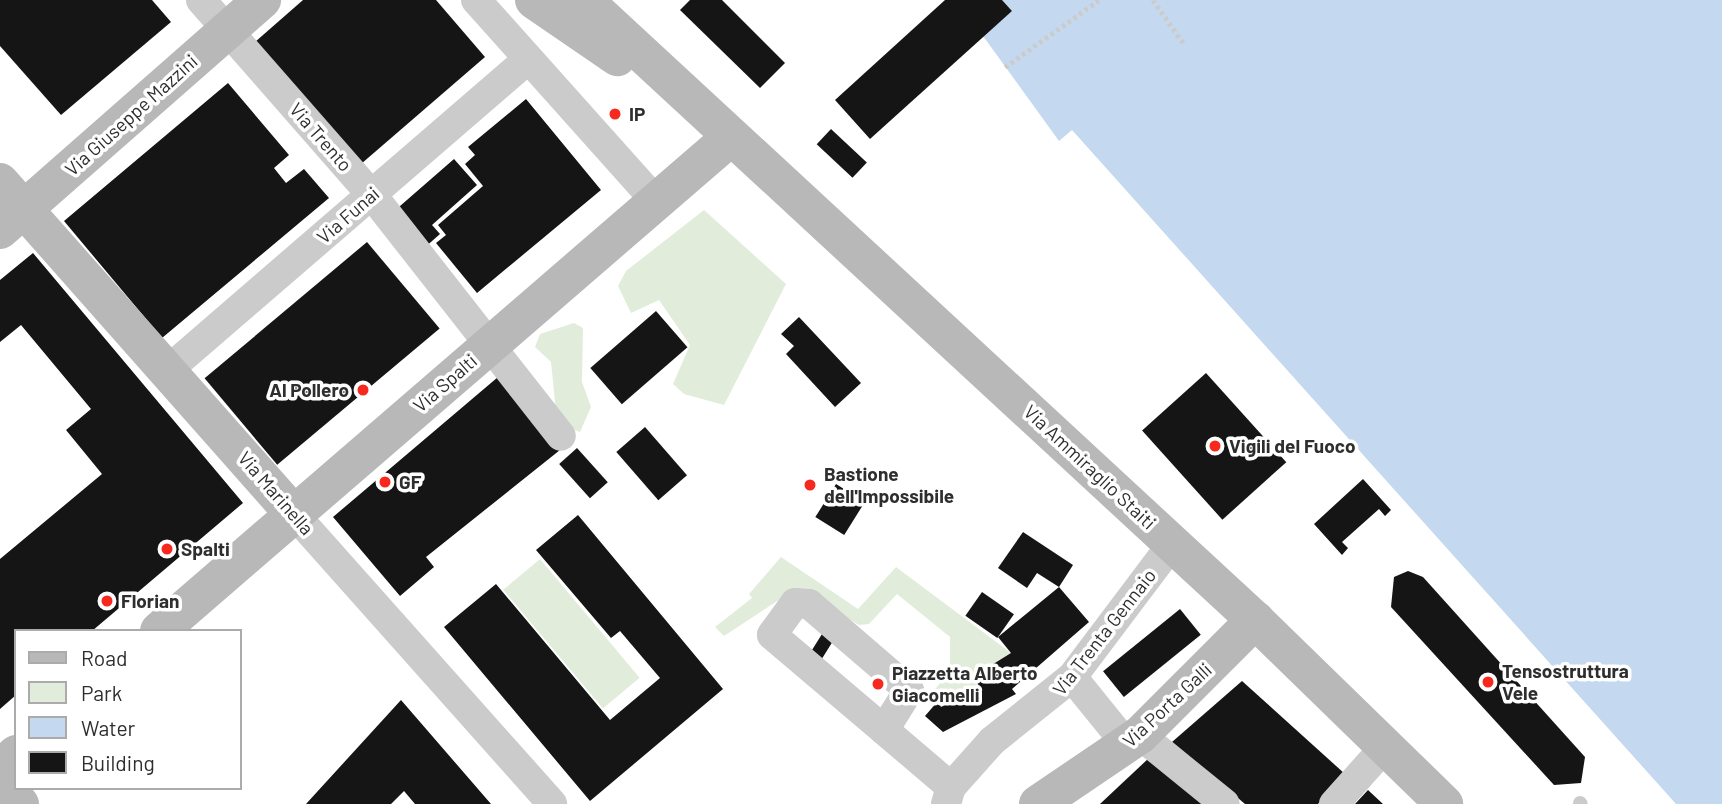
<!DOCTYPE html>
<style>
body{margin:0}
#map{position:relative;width:1722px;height:804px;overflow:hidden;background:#fff;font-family:Barlow,sans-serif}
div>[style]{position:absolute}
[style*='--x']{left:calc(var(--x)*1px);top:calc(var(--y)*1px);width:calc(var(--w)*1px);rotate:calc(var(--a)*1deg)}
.green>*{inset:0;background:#e1edda;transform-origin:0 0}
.water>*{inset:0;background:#c4d9ef}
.building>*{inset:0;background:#151515;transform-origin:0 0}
.path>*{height:4.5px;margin-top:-2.25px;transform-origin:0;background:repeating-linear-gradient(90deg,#cbcbcb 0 3.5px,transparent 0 7px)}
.lane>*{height:14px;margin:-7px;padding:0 7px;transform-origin:7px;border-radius:7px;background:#cbcbcb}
.street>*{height:30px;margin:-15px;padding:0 15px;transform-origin:15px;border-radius:15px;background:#cbcbcb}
.secondary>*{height:38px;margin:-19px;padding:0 19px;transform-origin:19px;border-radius:19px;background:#b8b8b8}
.dots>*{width:19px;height:19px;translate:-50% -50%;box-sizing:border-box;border:4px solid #fff;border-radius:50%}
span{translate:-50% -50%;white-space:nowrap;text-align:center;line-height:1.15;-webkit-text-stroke:7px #fff;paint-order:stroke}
.poi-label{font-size:19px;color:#2e2e2e;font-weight:700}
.left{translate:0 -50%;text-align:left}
.right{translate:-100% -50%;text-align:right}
.street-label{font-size:19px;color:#2e2e2e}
.legend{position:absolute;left:14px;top:629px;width:228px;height:161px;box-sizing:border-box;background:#fff;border:2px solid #ababab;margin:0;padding:9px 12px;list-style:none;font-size:21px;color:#2e2e2e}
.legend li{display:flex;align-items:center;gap:14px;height:35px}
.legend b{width:35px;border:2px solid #ababab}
</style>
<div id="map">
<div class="green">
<div style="clip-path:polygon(704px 210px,786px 284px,724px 405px,684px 394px,673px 384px,690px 345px,659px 300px,631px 313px,618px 286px,626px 271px)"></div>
<div style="clip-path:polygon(574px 323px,583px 328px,582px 382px,591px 407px,580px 432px,557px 423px,551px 362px,535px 347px,540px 334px)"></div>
<div style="clip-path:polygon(781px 557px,858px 609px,896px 567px,1011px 653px,980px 688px,941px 707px,931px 694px,950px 671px,950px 637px,897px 594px,869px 624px,859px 625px,803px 592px,788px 594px,724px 636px,715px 627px,752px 598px,749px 594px)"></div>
<div style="left:540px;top:559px;width:155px;height:48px;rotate:50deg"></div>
</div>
<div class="water">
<div style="clip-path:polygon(1002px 0,1722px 0,1722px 804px,1676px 804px,1072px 130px,1059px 141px,983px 36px,1012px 11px)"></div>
</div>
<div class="building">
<div style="clip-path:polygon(0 0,152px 0,171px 22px,61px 115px,0 46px)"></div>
<div style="clip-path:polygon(303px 0,436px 0,485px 57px,361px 164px,255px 42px)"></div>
<div style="clip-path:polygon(690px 0,722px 0,785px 63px,760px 88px,680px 10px)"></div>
<div style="clip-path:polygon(945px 0,1002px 0,1012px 11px,870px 139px,835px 100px)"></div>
<div style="clip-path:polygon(228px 83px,289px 155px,274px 168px,286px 183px,304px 169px,329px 198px,162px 338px,64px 221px)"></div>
<div style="clip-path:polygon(526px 99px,601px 190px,477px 293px,436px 243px,446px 235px,438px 225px,483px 186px,465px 164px,475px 155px,468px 147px)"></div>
<div style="left:831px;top:129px;width:49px;height:21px;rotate:43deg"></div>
<div style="clip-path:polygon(454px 159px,477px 185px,432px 225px,440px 234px,423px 249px,392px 213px)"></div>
<div style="left:367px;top:242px;width:113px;height:212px;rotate:50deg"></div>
<div style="clip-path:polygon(33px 253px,243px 503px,92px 631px,16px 631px,16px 695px,0 709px,0 559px,102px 474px,66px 430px,91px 409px,21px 325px,0 342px,0 280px)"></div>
<div style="left:656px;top:311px;width:48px;height:87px;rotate:49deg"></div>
<div style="clip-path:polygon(799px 317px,861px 383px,835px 407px,786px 354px,794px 346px,781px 334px)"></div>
<div style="left:1206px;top:373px;width:120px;height:86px;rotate:48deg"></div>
<div style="clip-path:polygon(498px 377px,560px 450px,426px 557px,434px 567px,400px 596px,333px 517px)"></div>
<div style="left:645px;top:427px;width:64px;height:38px;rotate:49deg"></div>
<div style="left:577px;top:448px;width:46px;height:24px;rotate:48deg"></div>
<div style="clip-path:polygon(1363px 479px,1391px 510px,1385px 516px,1379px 509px,1342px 542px,1348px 548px,1342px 555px,1314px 524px)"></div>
<div style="left:836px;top:484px;width:34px;height:39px;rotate:32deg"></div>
<div style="clip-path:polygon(578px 515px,723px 689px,590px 801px,444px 627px,496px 584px,610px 720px,660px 678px,620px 631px,611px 638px,536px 550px)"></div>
<div style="clip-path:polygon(1023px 532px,1073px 565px,1059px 587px,1037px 573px,1027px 588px,998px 568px)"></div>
<div style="clip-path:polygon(1408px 571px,1423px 577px,1585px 757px,1581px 783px,1554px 785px,1391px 607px,1394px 577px)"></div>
<div style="clip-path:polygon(1059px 587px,1089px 622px,1012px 689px,1016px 694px,943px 732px,925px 716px,938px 701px,941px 707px,980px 688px,974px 676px,1011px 653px,998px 637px)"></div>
<div style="left:982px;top:592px;width:39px;height:29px;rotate:35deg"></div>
<div style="left:1180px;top:609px;width:33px;height:99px;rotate:51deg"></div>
<div style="left:822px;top:634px;width:13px;height:26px;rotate:32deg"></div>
<div style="clip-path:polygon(1242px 681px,1345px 774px,1318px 804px,1245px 804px,1172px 742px)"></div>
<div style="clip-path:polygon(401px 700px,491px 804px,415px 804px,404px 791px,391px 804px,306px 804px)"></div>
<div style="clip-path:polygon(1150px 757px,1207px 804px,1100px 804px)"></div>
<div style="clip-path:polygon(1368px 790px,1383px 804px,1355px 804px)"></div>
</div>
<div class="path">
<div style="--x:1153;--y:0;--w:55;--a:54.6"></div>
<div style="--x:1005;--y:67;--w:115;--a:-35.5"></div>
</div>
<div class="lane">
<div style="--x:1580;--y:803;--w:1;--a:45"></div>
</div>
<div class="street">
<div style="--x:201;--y:0;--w:259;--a:48.8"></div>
<div style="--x:372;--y:195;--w:306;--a:51.9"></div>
<div style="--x:476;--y:0;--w:270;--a:48.2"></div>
<div style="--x:168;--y:370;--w:476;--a:-40.8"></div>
<div style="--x:294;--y:514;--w:388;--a:48.3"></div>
<div style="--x:1072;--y:677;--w:87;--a:51"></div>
<div style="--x:884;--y:730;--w:47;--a:-58"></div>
<div style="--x:909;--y:690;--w:132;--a:-139.3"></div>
<div style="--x:809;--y:604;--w:14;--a:-176"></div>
<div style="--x:795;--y:603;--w:39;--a:126"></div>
<div style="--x:772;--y:635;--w:147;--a:40.3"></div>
<div style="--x:884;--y:730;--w:88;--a:40.4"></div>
<div style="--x:1140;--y:735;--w:109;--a:39.1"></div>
<div style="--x:946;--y:804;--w:18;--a:-74"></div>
<div style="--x:951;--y:787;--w:62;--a:-48.3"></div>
<div style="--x:992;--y:741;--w:102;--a:-38.7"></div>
<div style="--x:1072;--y:677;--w:168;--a:-53"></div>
<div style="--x:1334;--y:804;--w:75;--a:-48.2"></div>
</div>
<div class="secondary">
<div style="--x:534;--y:0;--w:101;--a:34.5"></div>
<div style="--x:584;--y:0;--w:914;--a:42.74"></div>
<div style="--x:1255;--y:620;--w:264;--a:44.2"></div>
<div style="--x:0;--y:182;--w:443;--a:48.5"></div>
<div style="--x:0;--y:230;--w:349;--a:-41.3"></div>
<div style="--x:159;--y:631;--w:756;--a:-40.82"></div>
<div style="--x:0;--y:769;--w:22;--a:-43"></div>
<div style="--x:0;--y:782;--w:30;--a:48"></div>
<div style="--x:1038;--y:804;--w:123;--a:-34.1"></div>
<div style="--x:1140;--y:735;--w:163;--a:-45"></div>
</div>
<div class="dots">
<div style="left:615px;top:114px;background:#f7291e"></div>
<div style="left:363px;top:390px;background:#f7291e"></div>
<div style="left:1215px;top:446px;background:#f7291e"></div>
<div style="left:385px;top:482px;background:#f7291e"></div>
<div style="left:810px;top:485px;background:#f7291e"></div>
<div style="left:167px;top:549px;background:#f7291e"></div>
<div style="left:107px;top:601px;background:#f7291e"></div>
<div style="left:1488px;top:682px;background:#f7291e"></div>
<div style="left:878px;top:684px;background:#f7291e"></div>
</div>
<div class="poi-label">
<span class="left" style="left:629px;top:114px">IP</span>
<span class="right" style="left:349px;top:390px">Al Pollero</span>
<span class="left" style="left:1229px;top:446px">Vigili del Fuoco</span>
<span class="left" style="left:824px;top:485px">Bastione<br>dell'Impossibile</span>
<span class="left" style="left:399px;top:482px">GF</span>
<span class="left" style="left:181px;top:549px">Spalti</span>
<span class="left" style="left:121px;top:601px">Florian</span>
<span class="left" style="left:1502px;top:682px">Tensostruttura<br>Vele</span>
<span class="left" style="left:892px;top:684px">Piazzetta Alberto<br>Giacomelli</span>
</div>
<div class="street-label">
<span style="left:131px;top:115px;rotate:-42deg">Via Giuseppe Mazzini</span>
<span style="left:321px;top:137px;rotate:49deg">Via Trento</span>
<span style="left:348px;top:215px;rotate:-41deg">Via Funai</span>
<span style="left:445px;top:383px;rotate:-41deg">Via Spalti</span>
<span style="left:1090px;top:467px;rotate:43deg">Via Ammiraglio Staiti</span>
<span style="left:276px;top:493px;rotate:49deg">Via Marinella</span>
<span style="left:1104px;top:632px;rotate:-52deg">Via Trenta Gennaio</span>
<span style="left:1167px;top:705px;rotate:-43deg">Via Porta Galli</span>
</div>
<ul class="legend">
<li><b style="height:9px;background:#b8b8b8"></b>Road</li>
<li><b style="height:19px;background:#e1edda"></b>Park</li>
<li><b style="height:19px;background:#c4d9ef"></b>Water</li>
<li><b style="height:19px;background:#151515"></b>Building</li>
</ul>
</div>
